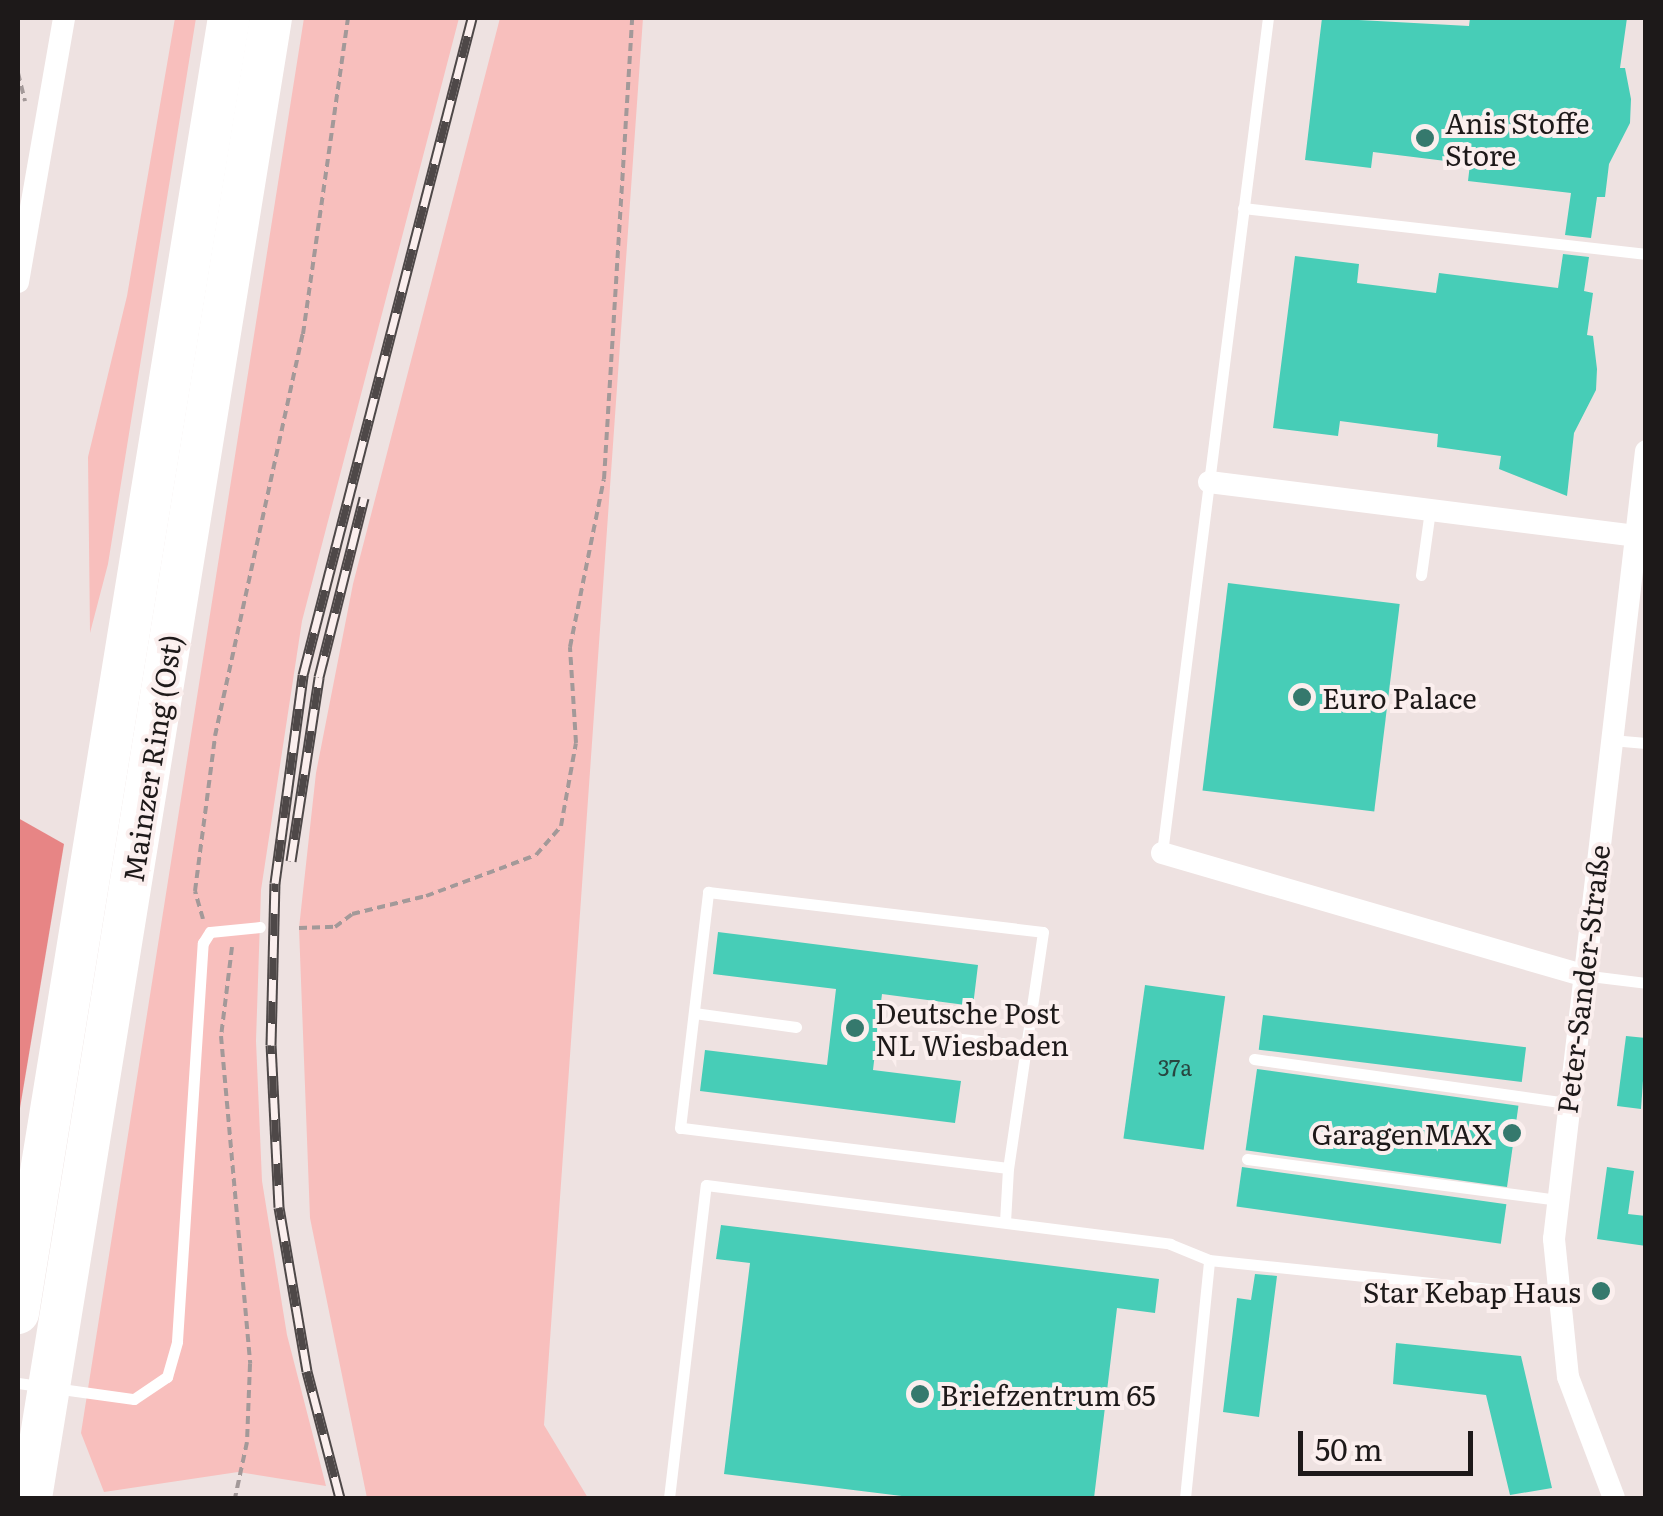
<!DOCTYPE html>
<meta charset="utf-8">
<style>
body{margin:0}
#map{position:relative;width:1663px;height:1516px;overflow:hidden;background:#eee2e1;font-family:Literata,serif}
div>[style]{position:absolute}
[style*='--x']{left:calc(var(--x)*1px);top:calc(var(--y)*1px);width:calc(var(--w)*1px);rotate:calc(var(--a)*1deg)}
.green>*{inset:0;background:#f8bfbd}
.forest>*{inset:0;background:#e78585}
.building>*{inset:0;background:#47cdb7;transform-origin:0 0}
.path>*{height:4px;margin-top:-2px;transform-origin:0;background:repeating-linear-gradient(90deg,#a39999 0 8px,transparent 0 13px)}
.lane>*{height:11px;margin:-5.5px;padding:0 5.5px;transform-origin:5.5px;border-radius:5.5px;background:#fff}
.street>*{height:22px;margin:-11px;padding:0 11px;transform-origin:11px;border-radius:11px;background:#fff}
.highway>*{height:42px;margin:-21px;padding:0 21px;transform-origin:21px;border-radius:21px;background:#fff}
.rail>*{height:11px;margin-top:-5.5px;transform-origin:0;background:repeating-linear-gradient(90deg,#fbefee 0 22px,#4e4848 0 44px);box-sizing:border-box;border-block:2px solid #4e4848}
.dots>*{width:28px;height:28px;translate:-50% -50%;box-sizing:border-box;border:5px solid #fbefee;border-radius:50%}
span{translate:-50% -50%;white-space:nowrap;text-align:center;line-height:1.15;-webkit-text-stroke:8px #fbefee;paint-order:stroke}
.number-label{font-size:22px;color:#284640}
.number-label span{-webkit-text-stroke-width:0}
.poi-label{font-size:28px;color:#1d1919}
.left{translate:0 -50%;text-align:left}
.right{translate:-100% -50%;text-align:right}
.street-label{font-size:28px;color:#1d1919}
.frame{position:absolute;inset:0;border:20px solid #1d1919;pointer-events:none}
.scale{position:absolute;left:1298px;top:1431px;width:175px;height:45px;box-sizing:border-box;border:5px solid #1d1919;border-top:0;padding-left:12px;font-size:30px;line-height:35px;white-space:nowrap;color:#1d1919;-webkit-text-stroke:8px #fbefee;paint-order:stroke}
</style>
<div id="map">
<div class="green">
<div style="clip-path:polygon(175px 18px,196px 18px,108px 564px,90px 633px,88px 457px,127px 296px)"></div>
<div style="clip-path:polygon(304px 18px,459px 18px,302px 621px,261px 890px,256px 1041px,262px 1181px,287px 1335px,326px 1486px,238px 1472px,104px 1492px,81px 1433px)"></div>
<div style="clip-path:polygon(500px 18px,643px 18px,544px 1425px,588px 1498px,367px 1498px,310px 1218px,299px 928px,316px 773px,353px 584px)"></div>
</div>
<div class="forest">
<div style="clip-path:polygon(18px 818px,64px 844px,18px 1120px)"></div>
</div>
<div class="building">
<div style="clip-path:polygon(1322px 18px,1469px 26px,1470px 18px,1627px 18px,1620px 68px,1625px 68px,1631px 99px,1630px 123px,1609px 164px,1605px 197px,1597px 197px,1591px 238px,1565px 235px,1571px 193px,1468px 181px,1470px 164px,1373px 152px,1371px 168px,1305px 160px)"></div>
<div style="clip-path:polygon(1563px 254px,1589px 257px,1584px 291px,1593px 293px,1587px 335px,1593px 336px,1597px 369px,1596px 390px,1574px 433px,1567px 496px,1499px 469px,1501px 456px,1437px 447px,1438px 434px,1340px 421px,1338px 436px,1273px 428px,1295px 256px,1359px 264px,1357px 283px,1436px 293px,1439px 273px,1558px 288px)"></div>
<div style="left:1228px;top:583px;width:173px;height:209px;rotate:7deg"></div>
<div style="clip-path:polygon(718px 932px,978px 965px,973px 1006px,882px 994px,873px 1070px,961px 1081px,955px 1123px,700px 1091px,705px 1050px,827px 1065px,836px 989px,713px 974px)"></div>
<div style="left:1145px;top:985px;width:81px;height:155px;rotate:8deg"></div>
<div style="left:1263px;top:1015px;width:265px;height:35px;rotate:7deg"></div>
<div style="clip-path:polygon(1626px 1036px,1646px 1038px,1641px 1109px,1617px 1106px)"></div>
<div style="left:1257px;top:1069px;width:264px;height:82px;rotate:8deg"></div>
<div style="left:1242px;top:1167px;width:267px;height:40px;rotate:8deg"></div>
<div style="clip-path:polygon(1607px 1167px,1634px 1171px,1628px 1214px,1646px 1216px,1646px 1246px,1597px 1239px)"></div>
<div style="clip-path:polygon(721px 1225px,1159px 1279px,1155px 1313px,1117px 1308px,1094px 1498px,918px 1498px,724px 1474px,750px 1263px,716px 1259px)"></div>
<div style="clip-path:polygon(1255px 1274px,1277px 1276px,1259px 1417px,1223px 1412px,1237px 1298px,1251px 1300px)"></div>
<div style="clip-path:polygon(1396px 1343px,1521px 1356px,1552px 1488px,1510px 1495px,1486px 1395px,1393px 1384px)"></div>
</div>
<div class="path">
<div style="--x:18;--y:73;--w:29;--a:76"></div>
<div style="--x:203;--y:919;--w:29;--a:-106"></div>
<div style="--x:195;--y:891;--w:156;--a:-82.6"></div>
<div style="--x:215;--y:736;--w:412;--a:-77.7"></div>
<div style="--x:303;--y:334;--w:319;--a:-81.9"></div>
<div style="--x:299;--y:928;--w:36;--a:-2"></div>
<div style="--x:335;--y:927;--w:21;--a:-37"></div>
<div style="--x:352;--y:914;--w:76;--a:-13.7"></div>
<div style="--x:426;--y:896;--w:117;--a:-20.4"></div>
<div style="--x:536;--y:855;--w:38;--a:-49"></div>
<div style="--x:561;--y:826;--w:84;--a:-79.8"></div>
<div style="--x:576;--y:743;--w:96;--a:-93.6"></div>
<div style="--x:570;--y:647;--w:171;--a:-78.6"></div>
<div style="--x:604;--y:479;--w:462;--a:-86.5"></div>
<div style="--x:232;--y:947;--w:90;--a:97"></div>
<div style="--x:221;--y:1036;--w:329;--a:84.9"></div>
<div style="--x:250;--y:1364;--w:78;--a:92.2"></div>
<div style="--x:247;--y:1442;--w:57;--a:102.1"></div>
</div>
<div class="lane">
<div style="--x:1243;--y:208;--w:406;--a:6.5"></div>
<div style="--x:1421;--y:575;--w:66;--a:-82.1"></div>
<div style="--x:1611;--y:740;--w:35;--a:5"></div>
<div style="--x:1162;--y:853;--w:842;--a:-82.77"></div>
<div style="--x:1582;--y:975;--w:64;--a:7.1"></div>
<div style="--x:694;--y:1013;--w:103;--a:7.8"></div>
<div style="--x:932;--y:1036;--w:97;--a:5.9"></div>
<div style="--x:1254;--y:1059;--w:316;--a:8"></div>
<div style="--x:1247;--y:1159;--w:313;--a:7.5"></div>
<div style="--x:1005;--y:1222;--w:54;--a:-86.8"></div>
<div style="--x:1008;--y:1168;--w:330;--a:-173"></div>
<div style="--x:680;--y:1128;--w:238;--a:-83.2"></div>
<div style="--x:708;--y:892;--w:337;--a:6.8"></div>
<div style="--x:1043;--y:932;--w:239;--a:98.4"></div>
<div style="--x:18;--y:1383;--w:117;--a:7.9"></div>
<div style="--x:134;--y:1399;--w:40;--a:-34"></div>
<div style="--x:167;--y:1377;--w:37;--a:-74"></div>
<div style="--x:177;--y:1341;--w:399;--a:-86.3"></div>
<div style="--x:203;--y:943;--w:13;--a:-58"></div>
<div style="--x:210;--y:932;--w:50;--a:-5.7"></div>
<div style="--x:669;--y:1498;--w:315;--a:-83.3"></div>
<div style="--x:706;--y:1185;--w:468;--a:7.2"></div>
<div style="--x:1170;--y:1244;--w:42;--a:22.3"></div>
<div style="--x:1209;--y:1260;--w:348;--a:5.9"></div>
<div style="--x:1185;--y:1498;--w:239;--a:-84.2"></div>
</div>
<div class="street">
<div style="--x:18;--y:282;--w:268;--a:-80.1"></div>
<div style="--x:1209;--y:482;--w:428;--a:7.2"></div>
<div style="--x:1162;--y:853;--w:437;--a:16.2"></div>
<div style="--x:1614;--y:1498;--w:129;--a:-110.8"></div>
<div style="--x:1568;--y:1377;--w:139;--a:-95.8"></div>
<div style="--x:1554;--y:1239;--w:793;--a:-83.34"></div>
</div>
<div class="highway">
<div style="--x:18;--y:1313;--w:1312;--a:-80.75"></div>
<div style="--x:31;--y:1498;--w:1499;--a:-80.79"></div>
</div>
<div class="rail">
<div style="--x:291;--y:861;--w:186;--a:-81.3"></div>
<div style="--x:319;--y:677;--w:185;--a:-75.9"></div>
<div style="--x:340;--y:1498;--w:131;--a:-104.6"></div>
<div style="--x:307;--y:1371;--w:166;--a:-99.7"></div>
<div style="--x:279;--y:1207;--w:162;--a:-92.8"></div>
<div style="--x:271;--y:1045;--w:162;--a:-88.6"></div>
<div style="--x:275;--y:883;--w:210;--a:-82.3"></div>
<div style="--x:303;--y:675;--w:678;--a:-75.57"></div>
</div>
<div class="dots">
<div style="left:1425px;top:138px;background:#35796d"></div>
<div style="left:1302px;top:697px;background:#35796d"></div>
<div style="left:855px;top:1028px;background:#35796d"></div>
<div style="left:1512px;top:1133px;background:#35796d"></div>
<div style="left:1601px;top:1291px;background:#35796d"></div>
<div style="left:920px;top:1394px;background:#35796d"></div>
</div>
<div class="number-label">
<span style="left:1175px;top:1067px">37a</span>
</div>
<div class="poi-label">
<span class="left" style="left:1445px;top:138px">Anis Stoffe<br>Store</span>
<span class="left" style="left:1322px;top:697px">Euro Palace</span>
<span class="left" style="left:875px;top:1028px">Deutsche Post<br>NL Wiesbaden</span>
<span class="right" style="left:1492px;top:1133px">GaragenMAX</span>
<span class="right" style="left:1581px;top:1291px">Star Kebap Haus</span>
<span class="left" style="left:940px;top:1394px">Briefzentrum 65</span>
</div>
<div class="street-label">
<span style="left:151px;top:758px;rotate:-81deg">Mainzer Ring (Ost)</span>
<span style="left:1582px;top:979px;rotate:-83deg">Peter-Sander-Straße</span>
</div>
<div class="frame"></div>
<div class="scale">50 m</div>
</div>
